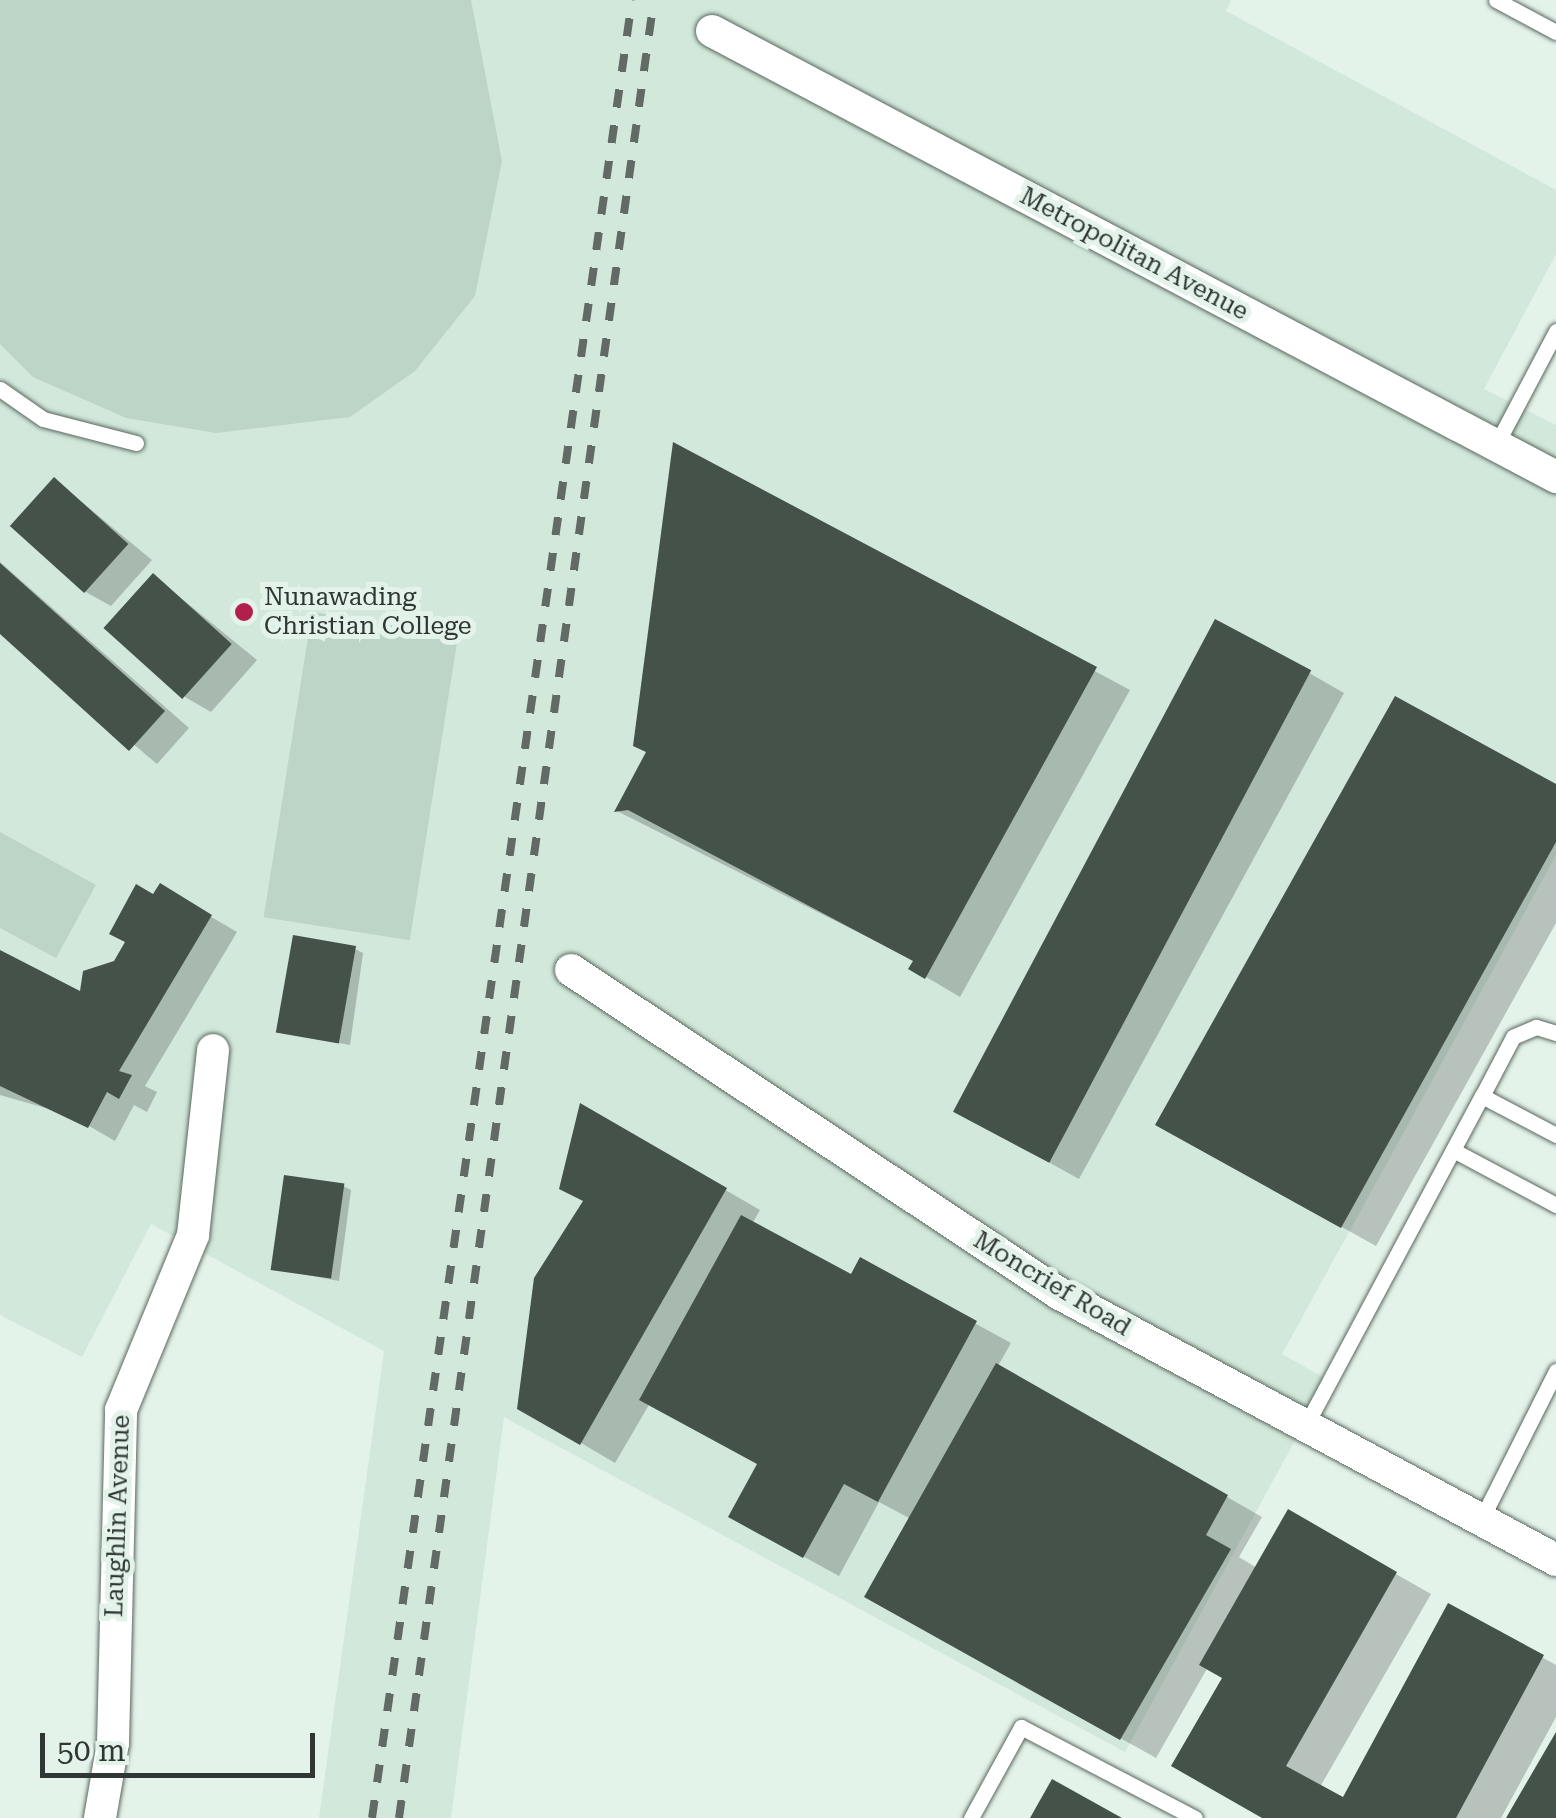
<!DOCTYPE html>
<style>
body{margin:0}
#map{position:relative;width:1556px;height:1818px;overflow:hidden;background:#e4f3ea;font-family:"Roboto Serif",serif}
div>[style]{position:absolute}
[style*='--x']{left:calc(var(--x)*1px);top:calc(var(--y)*1px);width:calc(var(--w)*1px);rotate:calc(var(--a)*1deg)}
.built>*{inset:0;background:#d2e8db}
.green>*{inset:0;background:#bcd5c6;transform-origin:0 0}
.shadow>*{inset:0;background:#0003}
.building>*{inset:0;background:#45524a;transform-origin:0 0}
.roads{filter:drop-shadow(0 0 2px #5a685f) drop-shadow(0 0 2px #5a685f)}
.lane>*{height:15px;margin:-7.5px;padding:0 7.5px;transform-origin:7.5px;border-radius:7.5px;background:#fff}
.street>*{height:32px;margin:-16px;padding:0 16px;transform-origin:16px;border-radius:16px;background:#fff}
.rail>*{height:8px;margin-top:-4px;transform-origin:0;background:repeating-linear-gradient(90deg,#616a65 0 18px,transparent 0 36px)}
.dots>*{width:28px;height:28px;translate:-50% -50%;box-sizing:border-box;border:5px solid #e4f3ea;border-radius:50%}
span{translate:-50% -50%;white-space:nowrap;text-align:center;line-height:1.15;-webkit-text-stroke:10px #e4f3ea;paint-order:stroke}
.street-label{font-size:25px;color:#303633}
.poi-label{font-size:25px;color:#303633}
.left{translate:0 -50%;text-align:left}
.scale{position:absolute;left:40px;top:1733px;width:275px;height:45px;box-sizing:border-box;border:5px solid #303633;border-top:0;padding-left:12px;font-size:30px;line-height:35px;white-space:nowrap;color:#303633;-webkit-text-stroke:8px #e4f3ea;paint-order:stroke}
</style>
<div id="map">
<div class="built">
<div style="clip-path:polygon(0 0,1231px 0,1226px 11px,1556px 190px,1556px 254px,1484px 389px,1556px 425px,1556px 855px,1282px 1354px,1328px 1380px,1125px 1752px,504px 1417px,451px 1818px,319px 1818px,384px 1351px,151px 1224px,82px 1357px,0 1315px)"></div>
</div>
<div class="green">
<div style="clip-path:polygon(0 0,471px 0,502px 161px,475px 296px,415px 371px,350px 417px,216px 433px,126px 418px,33px 377px,0 344px)"></div>
<div style="left:312px;top:612px;width:148px;height:309px;rotate:9deg"></div>
<div style="clip-path:polygon(0 832px,96px 885px,56px 958px,0 928px)"></div>
</div>
<div class="shadow">
<div style="clip-path:polygon(675px 446px,1130px 690px,960px 997px,911px 968px,915px 961px,617px 811px,649px 752px)"></div>
<div style="clip-path:polygon(55px 480px,152px 560px,111px 606px,84px 591px)"></div>
<div style="clip-path:polygon(0 562px,189px 728px,157px 764px,0 631px)"></div>
<div style="clip-path:polygon(154px 576px,257px 660px,211px 712px,185px 697px)"></div>
<div style="clip-path:polygon(1309px 673px,1344px 693px,1079px 1179px,987px 1128px)"></div>
<div style="clip-path:polygon(1556px 787px,1556px 923px,1376px 1246px,1193px 1144px)"></div>
<div style="clip-path:polygon(160px 887px,237px 932px,145px 1086px,157px 1092px,147px 1112px,134px 1105px,115px 1141px,70px 1115px,0 1095px,0 952px,83px 995px,116px 963px)"></div>
<div style="clip-path:polygon(355px 949px,363px 953px,350px 1045px,281px 1032px)"></div>
<div style="clip-path:polygon(582px 1107px,760px 1210px,752px 1224px,852px 1278px,861px 1261px,1011px 1343px,998px 1366px,1262px 1517px,1239px 1557px,1257px 1568px,1289px 1513px,1431px 1594px,1320px 1787px,1344px 1800px,1449px 1606px,1556px 1665px,1556px 1717px,1501px 1818px,1269px 1818px,1226px 1677px,1208px 1667px,1156px 1758px,902px 1616px,911px 1519px,879px 1502px,839px 1576px,766px 1536px,760px 1464px,650px 1403px,615px 1463px,520px 1407px,586px 1202px)"></div>
<div style="clip-path:polygon(343px 1186px,351px 1190px,339px 1281px,280px 1270px)"></div>
</div>
<div class="building">
<div style="clip-path:polygon(673px 442px,1097px 667px,925px 979px,908px 969px,913px 961px,628px 810px,614px 812px,646px 752px,633px 746px)"></div>
<div style="left:54px;top:477px;width:100px;height:66px;rotate:42deg"></div>
<div style="clip-path:polygon(0 563px,165px 711px,129px 751px,0 634px)"></div>
<div style="left:153px;top:573px;width:106px;height:74px;rotate:42deg"></div>
<div style="left:1215px;top:619px;width:109px;height:558px;rotate:28deg"></div>
<div style="clip-path:polygon(1395px 696px,1556px 784px,1556px 842px,1341px 1228px,1155px 1125px)"></div>
<div style="clip-path:polygon(160px 883px,212px 915px,119px 1071px,132px 1075px,119px 1099px,107px 1092px,88px 1128px,0 1086px,0 950px,80px 991px,83px 971px,114px 961px,125px 942px,109px 934px,136px 884px,153px 894px)"></div>
<div style="left:293px;top:935px;width:64px;height:99px;rotate:10deg"></div>
<div style="clip-path:polygon(580px 1103px,727px 1188px,580px 1445px,517px 1409px,534px 1278px,583px 1201px,559px 1189px)"></div>
<div style="left:284px;top:1175px;width:61px;height:96px;rotate:8deg"></div>
<div style="clip-path:polygon(741px 1215px,851px 1274px,860px 1257px,977px 1321px,878px 1502px,844px 1484px,803px 1558px,728px 1517px,757px 1464px,639px 1400px)"></div>
<div style="clip-path:polygon(996px 1363px,1228px 1495px,1206px 1535px,1231px 1549px,1120px 1740px,864px 1597px)"></div>
<div style="clip-path:polygon(1288px 1509px,1397px 1572px,1286px 1766px,1343px 1797px,1448px 1603px,1544px 1655px,1456px 1818px,1262px 1818px,1171px 1766px,1222px 1678px,1199px 1665px)"></div>
<div style="clip-path:polygon(1556px 1732px,1556px 1818px,1506px 1818px)"></div>
<div style="clip-path:polygon(1052px 1779px,1122px 1818px,1030px 1818px)"></div>
</div>
<div class="roads">
<div class="lane">
<div style="--x:1496;--y:0;--w:68;--a:28.1"></div>
<div style="--x:0;--y:389;--w:52;--a:34.9"></div>
<div style="--x:43;--y:419;--w:96;--a:14.5"></div>
<div style="--x:1496;--y:445;--w:129;--a:-62.2"></div>
<div style="--x:1556;--y:1033;--w:21;--a:-163"></div>
<div style="--x:1536;--y:1027;--w:25;--a:157"></div>
<div style="--x:1513;--y:1037;--w:67;--a:117.7"></div>
<div style="--x:1482;--y:1096;--w:84;--a:27.8"></div>
<div style="--x:1453;--y:1150;--w:117;--a:28.1"></div>
<div style="--x:1306;--y:1425;--w:373;--a:-61.9"></div>
<div style="--x:1481;--y:1520;--w:167;--a:-63.3"></div>
<div style="--x:971;--y:1818;--w:104;--a:-61.2"></div>
<div style="--x:1021;--y:1727;--w:196;--a:27.6"></div>
</div>
<div class="street">
<div style="--x:712;--y:31;--w:955;--a:27.85"></div>
<div style="--x:571;--y:970;--w:587;--a:33.53"></div>
<div style="--x:1060;--y:1294;--w:563;--a:28.2"></div>
<div style="--x:100;--y:1818;--w:76;--a:-80.2"></div>
<div style="--x:113;--y:1743;--w:333;--a:-88.6"></div>
<div style="--x:121;--y:1410;--w:189;--a:-67.6"></div>
<div style="--x:193;--y:1235;--w:186;--a:-83.8"></div>
</div>
</div>
<div class="rail">
<div style="--x:372;--y:1818;--w:1836;--a:-81.86"></div>
<div style="--x:399;--y:1818;--w:1836;--a:-82.02"></div>
</div>
<div class="dots">
<div style="left:244px;top:612px;background:#b1204d"></div>
</div>
<div class="street-label">
<span style="left:1134px;top:254px;rotate:28deg">Metropolitan Avenue</span>
<span style="left:1052px;top:1284px;rotate:31deg">Moncrief Road</span>
<span style="left:118px;top:1516px;rotate:-88deg">Laughlin Avenue</span>
</div>
<div class="poi-label">
<span class="left" style="left:264px;top:612px">Nunawading<br>Christian College</span>
</div>
<div class="scale">50 m</div>
</div>
